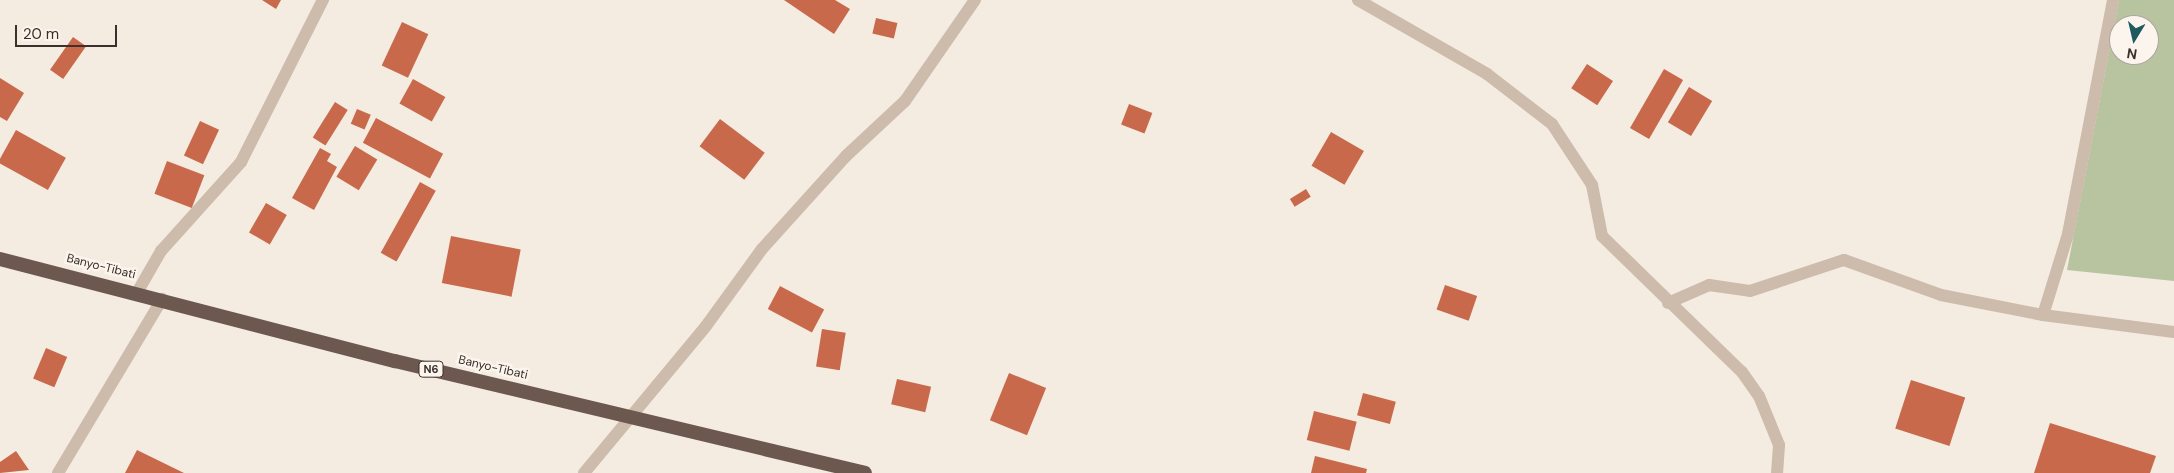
<!DOCTYPE html>
<style>
body{margin:0}
#map{position:relative;width:2174px;height:473px;overflow:hidden;background:#f4ebe1;font-family:"DM Sans",sans-serif}
div>[style]{position:absolute}
[style*='--x']{left:calc(var(--x)*1px);top:calc(var(--y)*1px);width:calc(var(--w)*1px);rotate:calc(var(--a)*1deg)}
.green>*{inset:0;background:#b8c4a0}
.building>*{inset:0;background:#c8694b;transform-origin:0 0}
.minor>*{height:12px;margin:-6px;padding:0 6px;transform-origin:6px;border-radius:6px;background:#cdbbac}
.trunk>*{height:14px;margin:-7px;padding:0 7px;transform-origin:7px;border-radius:7px;background:#6c584f}
span{translate:-50% -50%;white-space:nowrap;text-align:center;line-height:1.15;-webkit-text-stroke:5px #fbf5ee;paint-order:stroke}
.shield-label span{padding:1px 4px;background:#fbf5ee;border:1px solid;border-radius:4px;-webkit-text-stroke-width:0}
.shield-label{font-size:11px;color:#3b302b;font-weight:700}
.street-label{font-size:12px;color:#3b302b}
.north{position:absolute;left:2109px;top:15px;width:50px;height:50px;box-sizing:border-box;background:#fbf5ee;border:1px solid #aea6a0;border-radius:50%;rotate:189deg;font-size:14px;font-weight:700;line-height:20px;text-align:center;color:#3b302b}
.north::after{content:'';display:block;margin:auto;width:18px;height:22px;background:#1f5a5e;clip-path:polygon(50% 0,100% 100%,50% 72%,0 100%)}
.scale{position:absolute;left:15px;top:25px;width:102px;height:22px;box-sizing:border-box;border:2px solid #3b302b;border-top:0;padding-left:6px;font-size:15px;line-height:18px;white-space:nowrap;color:#3b302b;-webkit-text-stroke:4px #fbf5ee;paint-order:stroke}
</style>
<div id="map">
<div class="green">
<div style="clip-path:polygon(evenodd,2119px 0,2174px 0,2174px 281px,2067px 270px,2119px 0,2119px 25px,2149px 25px,2149px 55px,2119px 55px,2119px 25px)"></div>
</div>
<div class="building">
<div style="clip-path:polygon(262px 0,281px 0,276px 9px)"></div>
<div style="clip-path:polygon(784px 0,835px 0,850px 9px,834px 34px)"></div>
<div style="left:876px;top:18px;width:22px;height:16px;rotate:13deg"></div>
<div style="left:402px;top:22px;width:29px;height:48px;rotate:25deg"></div>
<div style="left:73px;top:37px;width:16px;height:40px;rotate:35deg"></div>
<div style="left:1587px;top:64px;width:31px;height:29px;rotate:33deg"></div>
<div style="left:1664px;top:69px;width:22px;height:68px;rotate:30deg"></div>
<div style="clip-path:polygon(0 78px,24px 93px,7px 121px,0 117px)"></div>
<div style="left:413px;top:79px;width:37px;height:28px;rotate:29deg"></div>
<div style="left:1689px;top:87px;width:27px;height:41px;rotate:31deg"></div>
<div style="left:335px;top:102px;width:15px;height:42px;rotate:32deg"></div>
<div style="left:1129px;top:104px;width:25px;height:22px;rotate:21deg"></div>
<div style="left:357px;top:109px;width:15px;height:16px;rotate:23deg"></div>
<div style="left:376px;top:118px;width:76px;height:28px;rotate:28deg"></div>
<div style="left:720px;top:119px;width:56px;height:34px;rotate:37deg"></div>
<div style="left:200px;top:121px;width:21px;height:38px;rotate:25deg"></div>
<div style="left:16px;top:130px;width:57px;height:37px;rotate:29deg"></div>
<div style="left:1331px;top:132px;width:38px;height:39px;rotate:30deg"></div>
<div style="left:355px;top:146px;width:26px;height:36px;rotate:31deg"></div>
<div style="clip-path:polygon(320px 148px,331px 154px,327px 161px,337px 167px,314px 210px,292px 198px)"></div>
<div style="left:167px;top:161px;width:40px;height:35px;rotate:21deg"></div>
<div style="left:420px;top:182px;width:18px;height:81px;rotate:29deg"></div>
<div style="left:1306px;top:189px;width:9px;height:19px;rotate:58deg"></div>
<div style="left:266px;top:203px;width:24px;height:34px;rotate:30deg"></div>
<div style="left:451px;top:236px;width:71px;height:48px;rotate:11deg"></div>
<div style="left:1445px;top:285px;width:34px;height:26px;rotate:19deg"></div>
<div style="left:780px;top:286px;width:50px;height:26px;rotate:28deg"></div>
<div style="left:822px;top:329px;width:24px;height:38px;rotate:9deg"></div>
<div style="left:46px;top:348px;width:23px;height:33px;rotate:23deg"></div>
<div style="left:1009px;top:373px;width:40px;height:51px;rotate:22deg"></div>
<div style="left:897px;top:379px;width:35px;height:26px;rotate:13deg"></div>
<div style="left:1911px;top:380px;width:57px;height:51px;rotate:18deg"></div>
<div style="left:1363px;top:393px;width:34px;height:23px;rotate:15deg"></div>
<div style="left:1314px;top:411px;width:44px;height:30px;rotate:14deg"></div>
<div style="clip-path:polygon(2050px 423px,2156px 456px,2150px 473px,2034px 473px)"></div>
<div style="clip-path:polygon(137px 450px,184px 473px,125px 473px)"></div>
<div style="clip-path:polygon(16px 451px,29px 470px,0 473px,0 462px)"></div>
<div style="clip-path:polygon(1315px 456px,1367px 469px,1366px 473px,1311px 473px)"></div>
</div>
<div class="minor">
<div style="--x:1358;--y:0;--w:149;--a:29.8"></div>
<div style="--x:1487;--y:74;--w:82;--a:37.6"></div>
<div style="--x:1552;--y:124;--w:73;--a:56.7"></div>
<div style="--x:1592;--y:185;--w:52;--a:78.9"></div>
<div style="--x:1602;--y:236;--w:195;--a:44.2"></div>
<div style="--x:1742;--y:372;--w:29;--a:55"></div>
<div style="--x:1759;--y:396;--w:53;--a:67.8"></div>
<div style="--x:1779;--y:445;--w:28;--a:94"></div>
<div style="--x:138;--y:291;--w:46;--a:-60.1"></div>
<div style="--x:161;--y:251;--w:120;--a:-48"></div>
<div style="--x:241;--y:162;--w:182;--a:-63.2"></div>
<div style="--x:1668;--y:303;--w:45;--a:-23.7"></div>
<div style="--x:1709;--y:285;--w:41;--a:8.3"></div>
<div style="--x:1750;--y:291;--w:99;--a:-18.3"></div>
<div style="--x:1844;--y:260;--w:103;--a:19.8"></div>
<div style="--x:1941;--y:295;--w:104;--a:11.1"></div>
<div style="--x:2043;--y:315;--w:132;--a:7.4"></div>
<div style="--x:2043;--y:315;--w:85;--a:-72.8"></div>
<div style="--x:2068;--y:234;--w:238;--a:-79.1"></div>
<div style="--x:58;--y:473;--w:203;--a:-59.1"></div>
<div style="--x:584;--y:473;--w:191;--a:-50.3"></div>
<div style="--x:706;--y:326;--w:95;--a:-54"></div>
<div style="--x:762;--y:249;--w:125;--a:-47.9"></div>
<div style="--x:846;--y:156;--w:81;--a:-43"></div>
<div style="--x:905;--y:101;--w:123;--a:-55.3"></div>
</div>
<div class="trunk">
<div style="--x:0;--y:259;--w:408;--a:14.5"></div>
<div style="--x:395;--y:361;--w:483;--a:13.4"></div>
</div>
<div class="shield-label">
<span style="left:431px;top:369px">N6</span>
</div>
<div class="street-label">
<span style="left:101px;top:267px;rotate:14deg">Banyo-Tibati</span>
<span style="left:493px;top:368px;rotate:13deg">Banyo-Tibati</span>
</div>
<div class="north">N</div>
<div class="scale">20 m</div>
</div>
